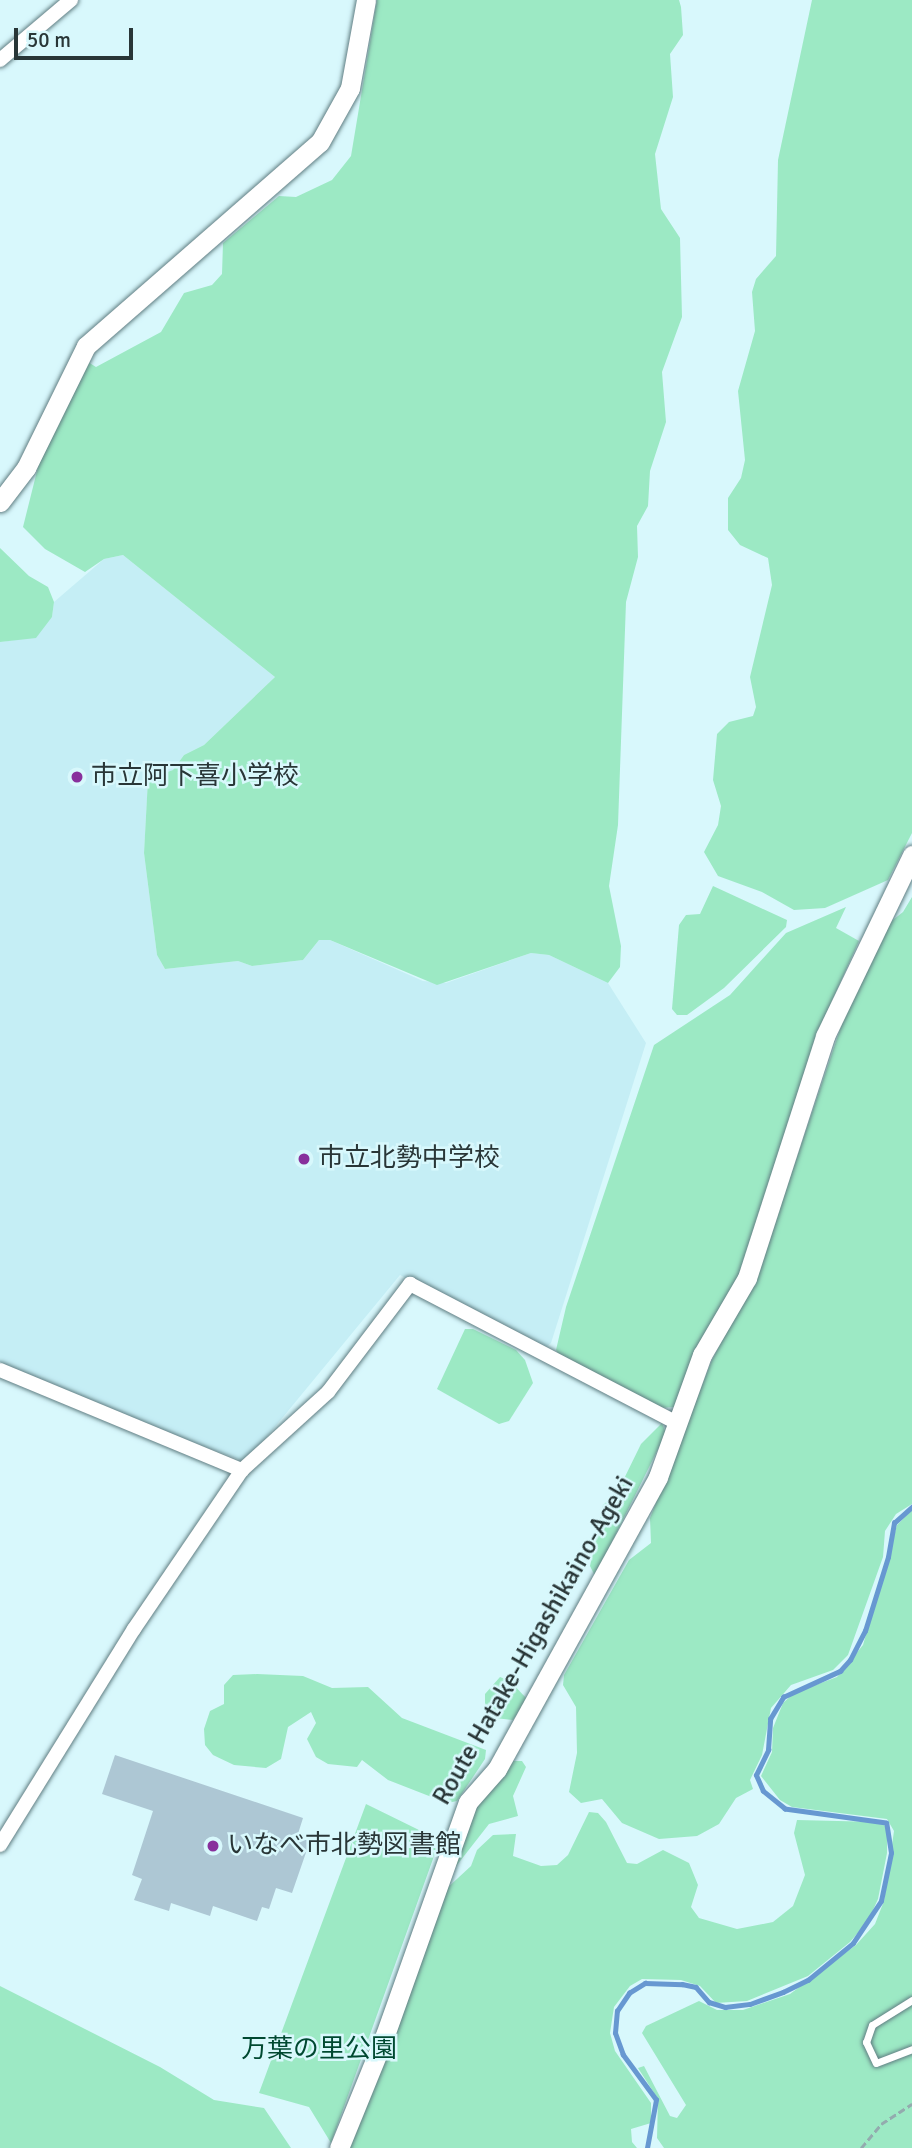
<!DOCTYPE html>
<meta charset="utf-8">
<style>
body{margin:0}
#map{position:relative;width:912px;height:2148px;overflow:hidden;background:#d8f8fc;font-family:Signika,"Noto Sans JP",sans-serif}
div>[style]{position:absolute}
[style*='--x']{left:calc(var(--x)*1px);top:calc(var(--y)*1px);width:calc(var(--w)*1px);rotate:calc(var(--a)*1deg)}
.built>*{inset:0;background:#c5eef5}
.green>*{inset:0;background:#9ce9c4}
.stream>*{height:4.5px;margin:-2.25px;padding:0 2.25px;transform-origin:2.25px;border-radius:2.25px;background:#6798d1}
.building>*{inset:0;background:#adc7d4}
.path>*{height:2.5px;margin-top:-1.25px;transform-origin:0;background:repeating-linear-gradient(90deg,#93abae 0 7px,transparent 0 10.5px)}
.roads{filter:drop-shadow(0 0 2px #607d82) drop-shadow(0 0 2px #607d82)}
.lane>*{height:7px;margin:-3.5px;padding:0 3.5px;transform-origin:3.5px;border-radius:3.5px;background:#fff}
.street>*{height:14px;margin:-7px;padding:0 7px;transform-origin:7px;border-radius:7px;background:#fff}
.secondary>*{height:19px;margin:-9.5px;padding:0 9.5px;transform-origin:9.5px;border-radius:9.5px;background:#fff}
.dots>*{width:19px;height:19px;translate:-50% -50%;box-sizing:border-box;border:4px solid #d8f8fc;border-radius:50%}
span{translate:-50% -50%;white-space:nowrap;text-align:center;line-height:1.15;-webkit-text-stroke:5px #d8f8fc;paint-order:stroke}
.poi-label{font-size:26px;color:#293637}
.left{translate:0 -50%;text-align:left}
.street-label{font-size:26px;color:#293637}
.park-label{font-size:26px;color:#004931}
.scale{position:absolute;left:14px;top:28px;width:119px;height:32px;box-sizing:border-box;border:4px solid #293637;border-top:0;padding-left:9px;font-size:21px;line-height:24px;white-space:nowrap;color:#293637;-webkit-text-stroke:5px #d8f8fc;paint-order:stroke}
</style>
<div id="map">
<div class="built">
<div style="clip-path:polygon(123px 555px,275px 677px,204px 745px,184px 755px,173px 770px,148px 780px,144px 853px,157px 955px,165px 969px,238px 961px,252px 966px,303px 960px,319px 940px,330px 940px,423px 981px,446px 983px,531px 953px,549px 955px,608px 983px,646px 1043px,551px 1343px,544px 1349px,400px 1275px,246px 1462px,0 1370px,0 642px,14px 640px,52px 617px,54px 602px,104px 559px)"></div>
</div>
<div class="green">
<div style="clip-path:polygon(377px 0,679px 0,681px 7px,683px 35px,670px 54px,673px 97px,655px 154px,661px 209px,680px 238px,682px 317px,662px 372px,666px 422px,650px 471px,648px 506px,637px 526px,638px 557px,626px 602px,618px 825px,609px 886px,621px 946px,620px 967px,608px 983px,549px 955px,531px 953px,437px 985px,330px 940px,319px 940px,303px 960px,252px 966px,238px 961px,165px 969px,157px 955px,144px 853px,148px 779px,173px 770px,184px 755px,204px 745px,275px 677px,123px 555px,104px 559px,85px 572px,45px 549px,23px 527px,40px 459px,88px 362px,96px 367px,161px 332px,184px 293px,212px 285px,222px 274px,223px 243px,279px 196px,296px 197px,332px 180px,351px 156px)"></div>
<div style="clip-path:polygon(812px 0,912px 0,912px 833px,888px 880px,825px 908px,794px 910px,762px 892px,718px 876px,704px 852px,718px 825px,721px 806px,713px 780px,717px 734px,729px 722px,753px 716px,756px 707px,750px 677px,772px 585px,768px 558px,740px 545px,728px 530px,728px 498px,741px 478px,745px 460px,738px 391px,755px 331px,752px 292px,756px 279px,776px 256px,778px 160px)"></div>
<div style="clip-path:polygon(0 548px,29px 576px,48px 587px,54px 602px,52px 617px,36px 638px,0 642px)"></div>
<div style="clip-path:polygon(713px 886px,787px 920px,786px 927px,724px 988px,687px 1015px,677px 1015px,672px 1009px,679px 925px,686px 915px,700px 914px)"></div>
<div style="clip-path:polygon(912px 897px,912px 1504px,896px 1514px,885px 1531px,883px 1557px,848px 1655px,833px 1670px,791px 1685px,771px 1708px,762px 1755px,750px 1780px,753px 1789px,736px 1798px,719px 1824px,697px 1836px,659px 1839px,622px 1823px,602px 1799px,581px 1803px,569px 1792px,577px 1753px,576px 1707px,563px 1685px,564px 1675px,629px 1560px,651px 1543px,650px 1518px,712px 1360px,759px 1270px,852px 994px,884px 927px,903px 912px)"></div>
<div style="clip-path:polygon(846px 907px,836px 928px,859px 941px,816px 1036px,739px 1276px,675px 1407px,661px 1408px,561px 1358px,556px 1350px,566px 1307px,654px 1045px,730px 995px,786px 933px)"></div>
<div style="clip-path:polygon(465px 1329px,473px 1329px,516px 1350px,525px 1360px,533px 1383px,509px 1421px,499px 1424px,437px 1389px)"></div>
<div style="clip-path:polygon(662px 1423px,666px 1433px,595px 1576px,590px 1566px,603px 1505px,617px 1493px,641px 1444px)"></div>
<div style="clip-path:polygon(912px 1510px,912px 2148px,664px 2148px,657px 2138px,658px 2099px,638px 2068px,644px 2066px,670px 2116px,677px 2118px,686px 2105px,642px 2033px,646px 2026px,699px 2001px,717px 2010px,743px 2010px,790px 1994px,856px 1945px,875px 1924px,884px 1901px,894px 1831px,887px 1819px,792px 1807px,780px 1800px,761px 1776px,772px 1752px,773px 1728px,783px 1703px,794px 1693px,837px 1677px,863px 1645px,897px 1525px)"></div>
<div style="clip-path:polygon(257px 1674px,303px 1676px,332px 1688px,368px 1687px,402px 1718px,486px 1750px,485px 1759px,457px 1801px,447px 1803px,388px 1780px,362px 1760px,357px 1767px,328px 1764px,316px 1757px,307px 1739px,316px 1723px,311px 1712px,288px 1727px,281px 1759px,266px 1768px,234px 1765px,213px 1755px,205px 1745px,204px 1729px,210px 1711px,224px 1704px,224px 1685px,233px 1675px)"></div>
<div style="clip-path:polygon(500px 1677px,510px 1681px,527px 1699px,513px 1720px,487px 1717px,485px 1710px,485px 1694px)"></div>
<div style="clip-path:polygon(509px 1761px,522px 1761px,526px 1767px,513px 1796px,518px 1816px,489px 1824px,450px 1874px,474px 1810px)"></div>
<div style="clip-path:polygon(366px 1804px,419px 1830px,438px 1845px,331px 2143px,309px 2107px,259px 2093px)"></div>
<div style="clip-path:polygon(589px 1812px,598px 1813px,606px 1822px,627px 1863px,637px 1864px,663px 1850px,689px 1863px,698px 1885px,691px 1907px,699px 1918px,737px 1929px,773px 1922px,793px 1906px,805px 1875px,794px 1833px,797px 1820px,878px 1822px,887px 1827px,887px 1853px,878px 1899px,868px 1921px,850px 1942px,808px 1976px,747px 2001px,716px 2003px,700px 1986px,681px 1980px,642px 1979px,630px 1986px,614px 2007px,610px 2033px,615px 2051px,651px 2103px,651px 2123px,631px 2129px,632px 2142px,637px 2148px,348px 2148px,445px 1890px,471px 1866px,477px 1850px,493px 1835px,516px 1834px,513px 1856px,541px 1866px,557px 1865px,568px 1855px)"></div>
<div style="clip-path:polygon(0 1986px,160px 2067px,214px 2100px,264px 2108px,291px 2148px,0 2148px)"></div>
</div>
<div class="stream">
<div style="--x:647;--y:2148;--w:49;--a:-79.4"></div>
<div style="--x:656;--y:2100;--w:56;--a:-126.3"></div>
<div style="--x:623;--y:2055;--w:23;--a:-110"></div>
<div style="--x:615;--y:2033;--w:22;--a:-85"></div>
<div style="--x:617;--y:2011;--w:22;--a:-56"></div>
<div style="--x:629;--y:1993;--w:19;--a:-32"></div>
<div style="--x:645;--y:1983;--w:37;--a:2"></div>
<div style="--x:682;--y:1984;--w:14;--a:12"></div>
<div style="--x:696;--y:1987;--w:20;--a:49"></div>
<div style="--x:709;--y:2002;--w:17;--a:17"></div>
<div style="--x:725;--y:2007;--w:25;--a:-7"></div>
<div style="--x:750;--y:2004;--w:35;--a:-20"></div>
<div style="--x:783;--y:1992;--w:28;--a:-26"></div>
<div style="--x:808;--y:1980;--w:58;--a:-39.4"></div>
<div style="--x:853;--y:1943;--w:50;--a:-56.3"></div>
<div style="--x:881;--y:1901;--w:49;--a:-78.2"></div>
<div style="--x:891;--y:1853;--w:30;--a:-99"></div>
<div style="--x:886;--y:1823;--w:102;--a:-172.1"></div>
<div style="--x:785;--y:1809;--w:28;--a:-141"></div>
<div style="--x:763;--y:1791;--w:17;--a:-114"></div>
<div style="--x:756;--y:1775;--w:28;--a:-64"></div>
<div style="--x:768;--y:1750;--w:31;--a:-86"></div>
<div style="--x:770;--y:1719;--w:26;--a:-59"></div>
<div style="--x:783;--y:1697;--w:63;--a:-24.5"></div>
<div style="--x:840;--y:1671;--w:15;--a:-48"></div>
<div style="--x:850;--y:1660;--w:33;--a:-63"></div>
<div style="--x:865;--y:1631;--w:77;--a:-72.7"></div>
<div style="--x:888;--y:1557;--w:35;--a:-80"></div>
<div style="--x:894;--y:1523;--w:24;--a:-42"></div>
</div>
<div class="building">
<div style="clip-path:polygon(115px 1755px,303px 1818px,297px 1837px,310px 1841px,292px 1893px,276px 1888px,269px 1909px,262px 1907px,257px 1921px,213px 1906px,210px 1916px,171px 1903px,169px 1911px,134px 1900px,142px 1879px,132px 1875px,153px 1811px,102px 1794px)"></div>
</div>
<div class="path">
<div style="--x:861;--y:2148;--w:31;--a:-50"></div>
<div style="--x:881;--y:2124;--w:37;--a:-33"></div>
</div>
<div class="roads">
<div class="lane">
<div style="--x:912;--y:2000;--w:47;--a:148"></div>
<div style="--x:872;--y:2025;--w:18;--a:109"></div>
<div style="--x:866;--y:2042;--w:23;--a:65"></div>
<div style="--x:876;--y:2063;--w:39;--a:-21"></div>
</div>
<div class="street">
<div style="--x:0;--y:60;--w:93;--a:-40.2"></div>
<div style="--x:0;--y:1370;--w:262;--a:22.5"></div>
<div style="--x:0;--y:1845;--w:254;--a:-58.2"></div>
<div style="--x:134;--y:1629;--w:192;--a:-55.8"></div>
<div style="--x:242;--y:1470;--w:116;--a:-42.2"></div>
<div style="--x:328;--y:1392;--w:136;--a:-52.8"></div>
<div style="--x:410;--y:1284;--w:301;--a:27.5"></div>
</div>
<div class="secondary">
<div style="--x:0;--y:502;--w:43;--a:-52.6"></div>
<div style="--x:26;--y:468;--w:136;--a:-63.8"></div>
<div style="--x:86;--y:346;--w:310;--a:-41.1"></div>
<div style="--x:320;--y:142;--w:62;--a:-60.9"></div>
<div style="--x:350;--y:88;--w:89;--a:-79.7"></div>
<div style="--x:339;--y:2148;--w:122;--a:-67.8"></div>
<div style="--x:385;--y:2035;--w:247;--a:-70.4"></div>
<div style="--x:468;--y:1802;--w:44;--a:-48.7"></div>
<div style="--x:497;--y:1769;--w:333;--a:-61.1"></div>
<div style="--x:658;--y:1477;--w:130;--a:-70.2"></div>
<div style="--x:702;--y:1355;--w:89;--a:-59.7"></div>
<div style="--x:747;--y:1278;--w:254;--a:-72.1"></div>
<div style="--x:825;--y:1036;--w:201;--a:-64.3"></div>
</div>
</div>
<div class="dots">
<div style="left:77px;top:777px;background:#88309c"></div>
<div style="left:304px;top:1159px;background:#88309c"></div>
<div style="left:213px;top:1846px;background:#88309c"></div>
</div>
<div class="poi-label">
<span class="left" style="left:91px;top:777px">市立阿下喜小学校</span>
<span class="left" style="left:318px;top:1159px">市立北勢中学校</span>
<span class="left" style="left:227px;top:1846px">いなべ市北勢図書館</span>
</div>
<div class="street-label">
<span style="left:534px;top:1641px;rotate:-60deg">Route Hatake-Higashikaino-Ageki</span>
</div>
<div class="park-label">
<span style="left:319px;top:2050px">万葉の里公園</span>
</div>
<div class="scale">50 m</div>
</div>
